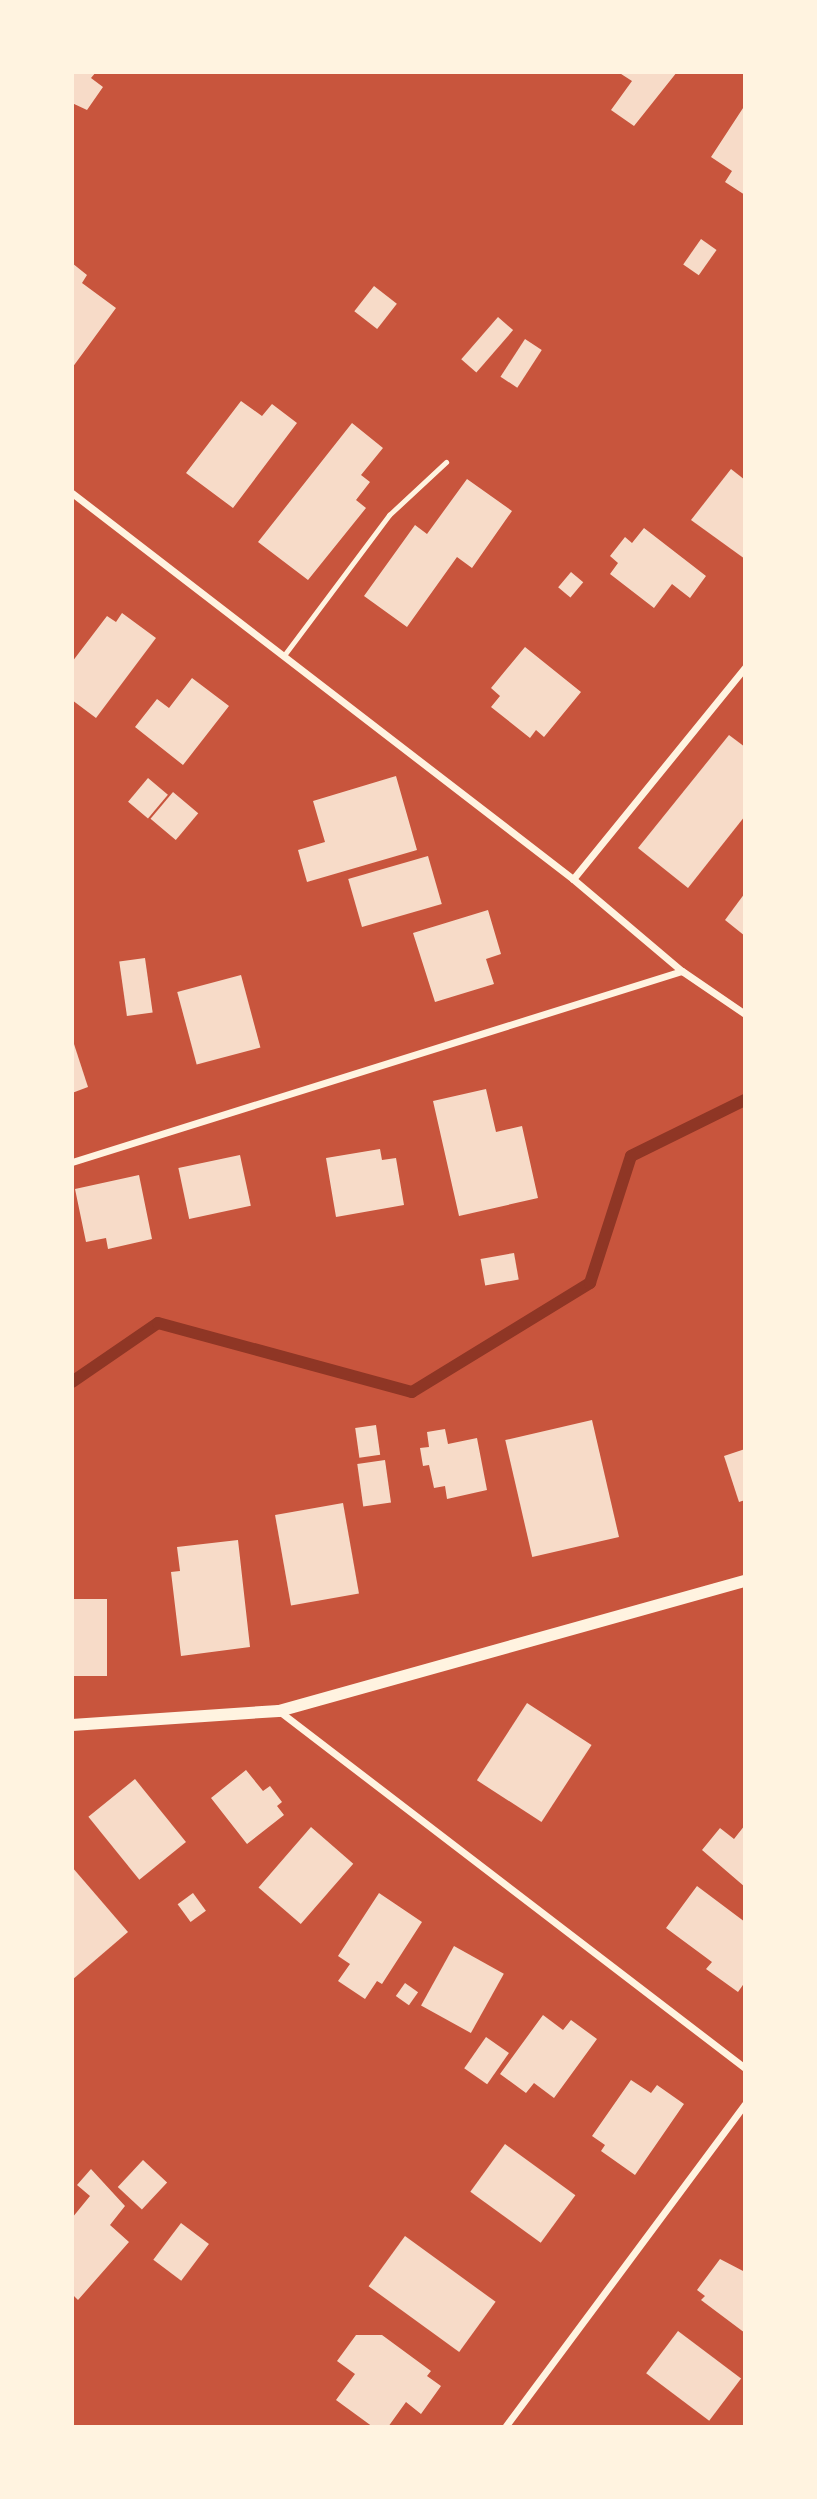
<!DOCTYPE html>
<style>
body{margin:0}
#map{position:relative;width:817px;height:2499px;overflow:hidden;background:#c8553d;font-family:"Work Sans",sans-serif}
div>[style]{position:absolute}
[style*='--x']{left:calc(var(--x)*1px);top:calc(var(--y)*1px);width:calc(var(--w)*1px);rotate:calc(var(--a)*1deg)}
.stream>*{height:12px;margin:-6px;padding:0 6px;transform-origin:6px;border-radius:6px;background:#8f3625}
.building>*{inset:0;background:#f7dbc8;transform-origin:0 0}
.service>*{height:5px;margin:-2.5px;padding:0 2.5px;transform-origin:2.5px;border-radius:2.5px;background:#fff3e0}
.minor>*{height:7px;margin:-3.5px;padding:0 3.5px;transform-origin:3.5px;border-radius:3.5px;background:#fff3e0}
.tertiary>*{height:12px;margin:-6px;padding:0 6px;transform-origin:6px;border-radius:6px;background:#fff3e0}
span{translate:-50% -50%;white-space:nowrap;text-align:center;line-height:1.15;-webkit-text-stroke:6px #fff3e0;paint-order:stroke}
.frame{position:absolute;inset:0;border:74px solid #fff3e0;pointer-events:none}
</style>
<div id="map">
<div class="stream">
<div style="--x:72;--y:1382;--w:104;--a:-34.5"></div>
<div style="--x:158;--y:1323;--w:263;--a:15.2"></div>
<div style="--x:412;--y:1392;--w:209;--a:-31.5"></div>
<div style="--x:590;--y:1283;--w:133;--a:-72.1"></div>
<div style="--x:631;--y:1156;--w:127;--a:-26.2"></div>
</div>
<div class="building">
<div style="clip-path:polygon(72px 72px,96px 72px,91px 78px,103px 87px,87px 110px,72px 103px)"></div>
<div style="clip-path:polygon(618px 72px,677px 72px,634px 126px,611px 110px,632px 81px)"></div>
<div style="clip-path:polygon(745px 105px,745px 195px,725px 182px,732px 171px,711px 157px)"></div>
<div style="left:701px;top:239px;width:19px;height:31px;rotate:35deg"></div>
<div style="clip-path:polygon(72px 263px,87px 275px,82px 283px,116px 308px,72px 368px)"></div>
<div style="left:374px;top:286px;width:29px;height:32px;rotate:38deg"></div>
<div style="left:498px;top:317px;width:20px;height:56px;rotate:41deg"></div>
<div style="left:525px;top:339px;width:20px;height:45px;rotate:33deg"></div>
<div style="clip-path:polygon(241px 401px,262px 416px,272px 404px,297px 423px,233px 508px,186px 473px)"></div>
<div style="clip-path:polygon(352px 423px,383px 448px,361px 475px,370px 482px,356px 500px,366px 508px,308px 580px,258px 542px)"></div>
<div style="clip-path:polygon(731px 469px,745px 480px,745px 559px,691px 520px)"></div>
<div style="clip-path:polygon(467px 479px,512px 511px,472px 568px,457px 557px,407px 627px,364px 596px,415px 525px,427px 534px)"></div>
<div style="clip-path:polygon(644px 528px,706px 576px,690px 598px,672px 584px,654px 608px,610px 574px,618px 563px,610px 556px,625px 537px,632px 543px)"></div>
<div style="left:571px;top:572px;width:16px;height:20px;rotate:40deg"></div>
<div style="clip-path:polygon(122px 613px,156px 638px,96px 718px,72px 700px,72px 662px,107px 616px,116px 622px)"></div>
<div style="clip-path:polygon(525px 647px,581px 692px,544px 737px,536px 730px,530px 738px,491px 707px,500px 696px,491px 688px)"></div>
<div style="clip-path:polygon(192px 678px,229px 706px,183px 765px,135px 727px,157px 699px,169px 708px)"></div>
<div style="clip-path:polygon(729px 735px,745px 747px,745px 816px,688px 888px,638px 848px)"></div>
<div style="clip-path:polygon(396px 776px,417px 850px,307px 882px,298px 850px,325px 842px,313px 801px)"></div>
<div style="left:148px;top:778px;width:26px;height:31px;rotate:40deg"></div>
<div style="left:173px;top:792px;width:33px;height:35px;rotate:40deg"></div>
<div style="left:428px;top:856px;width:50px;height:83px;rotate:74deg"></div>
<div style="clip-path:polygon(745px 893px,745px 936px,725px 920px)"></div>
<div style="clip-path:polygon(488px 910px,501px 954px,486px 959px,494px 984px,435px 1002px,413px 933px)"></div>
<div style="left:145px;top:958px;width:55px;height:26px;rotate:82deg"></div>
<div style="left:241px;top:975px;width:75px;height:66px;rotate:75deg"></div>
<div style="clip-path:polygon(72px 1038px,88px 1087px,72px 1093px)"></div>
<div style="clip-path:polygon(486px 1089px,496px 1132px,522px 1126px,538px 1198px,459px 1216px,433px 1101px)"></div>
<div style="clip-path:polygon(380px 1149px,382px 1160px,396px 1158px,404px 1205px,336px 1217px,326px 1158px)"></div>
<div style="left:240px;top:1155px;width:52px;height:63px;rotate:78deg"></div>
<div style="clip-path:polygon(139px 1175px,152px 1239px,108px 1249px,106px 1238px,86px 1242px,75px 1189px)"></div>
<div style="left:514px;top:1253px;width:27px;height:34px;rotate:80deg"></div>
<div style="left:592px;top:1420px;width:120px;height:89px;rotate:77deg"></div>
<div style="left:376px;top:1425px;width:30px;height:21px;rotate:82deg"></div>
<div style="clip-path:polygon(445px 1429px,448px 1444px,477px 1438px,487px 1490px,447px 1499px,445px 1486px,434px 1488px,429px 1465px,423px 1466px,420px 1448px,429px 1447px,427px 1432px)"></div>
<div style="clip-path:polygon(745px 1449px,745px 1500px,739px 1502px,724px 1456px)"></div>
<div style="left:385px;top:1460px;width:43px;height:28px;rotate:82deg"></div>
<div style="left:343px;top:1503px;width:92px;height:69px;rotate:80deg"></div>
<div style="clip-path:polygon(238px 1540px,250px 1647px,181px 1656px,171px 1572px,180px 1571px,177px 1547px)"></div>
<div style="left:72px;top:1599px;width:35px;height:77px"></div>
<div style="left:527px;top:1703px;width:77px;height:92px;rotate:33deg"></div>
<div style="clip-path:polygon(246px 1770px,263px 1791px,270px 1786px,282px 1802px,277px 1806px,284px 1815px,247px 1844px,211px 1798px)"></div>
<div style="left:135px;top:1779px;width:81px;height:60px;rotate:51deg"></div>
<div style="clip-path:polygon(745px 1825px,745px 1887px,702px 1850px,720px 1828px,734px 1839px)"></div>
<div style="left:311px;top:1827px;width:56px;height:80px;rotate:41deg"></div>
<div style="clip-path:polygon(72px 1867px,128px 1932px,72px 1980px)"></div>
<div style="clip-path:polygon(697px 1886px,745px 1922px,745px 1982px,738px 1992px,706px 1969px,712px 1962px,666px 1928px)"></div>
<div style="left:193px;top:1893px;width:22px;height:19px;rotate:54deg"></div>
<div style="clip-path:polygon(379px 1893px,422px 1922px,382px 1984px,377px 1981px,365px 1999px,338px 1981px,350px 1964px,338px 1956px)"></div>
<div style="left:454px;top:1946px;width:57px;height:68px;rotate:29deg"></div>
<div style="left:405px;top:1983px;width:16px;height:16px;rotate:35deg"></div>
<div style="clip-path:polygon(543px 2015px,563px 2030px,571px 2020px,597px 2039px,554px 2098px,534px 2083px,526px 2093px,500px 2074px)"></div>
<div style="left:486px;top:2037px;width:28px;height:38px;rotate:35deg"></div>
<div style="clip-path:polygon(631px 2080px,651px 2093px,657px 2085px,684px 2104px,635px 2175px,601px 2151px,605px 2145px,592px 2136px)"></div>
<div style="left:505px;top:2144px;width:87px;height:59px;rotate:36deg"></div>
<div style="left:143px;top:2160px;width:33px;height:37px;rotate:43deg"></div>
<div style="clip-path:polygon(91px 2169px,125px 2206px,110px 2225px,129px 2242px,78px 2300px,72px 2294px,72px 2218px,90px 2196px,77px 2185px)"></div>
<div style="left:181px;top:2223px;width:35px;height:46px;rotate:37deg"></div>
<div style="left:405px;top:2236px;width:112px;height:62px;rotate:36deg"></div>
<div style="clip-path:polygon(720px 2259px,745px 2272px,745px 2333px,701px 2300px,705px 2296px,697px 2290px)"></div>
<div style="left:678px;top:2331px;width:79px;height:53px;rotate:37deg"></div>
<div style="clip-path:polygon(356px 2335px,382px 2335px,431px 2371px,427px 2376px,441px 2386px,421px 2414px,406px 2402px,388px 2427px,373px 2427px,336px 2400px,355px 2374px,337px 2361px)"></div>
</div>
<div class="service">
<div style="--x:285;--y:654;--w:174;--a:-53.2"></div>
<div style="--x:389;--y:515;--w:78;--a:-42.9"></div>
</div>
<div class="minor">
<div style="--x:72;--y:493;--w:632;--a:37.61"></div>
<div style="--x:573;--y:879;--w:143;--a:40.2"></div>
<div style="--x:682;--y:971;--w:76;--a:34.3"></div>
<div style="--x:573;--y:879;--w:273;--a:-50.9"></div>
<div style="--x:72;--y:1162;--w:639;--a:-17.39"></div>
<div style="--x:279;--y:1711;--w:587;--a:37.46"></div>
<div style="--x:505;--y:2427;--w:402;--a:-53.4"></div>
</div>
<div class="tertiary">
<div style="--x:72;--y:1725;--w:207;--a:-3.9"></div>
<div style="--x:279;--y:1711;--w:484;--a:-15.6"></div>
</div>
<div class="frame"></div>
</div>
